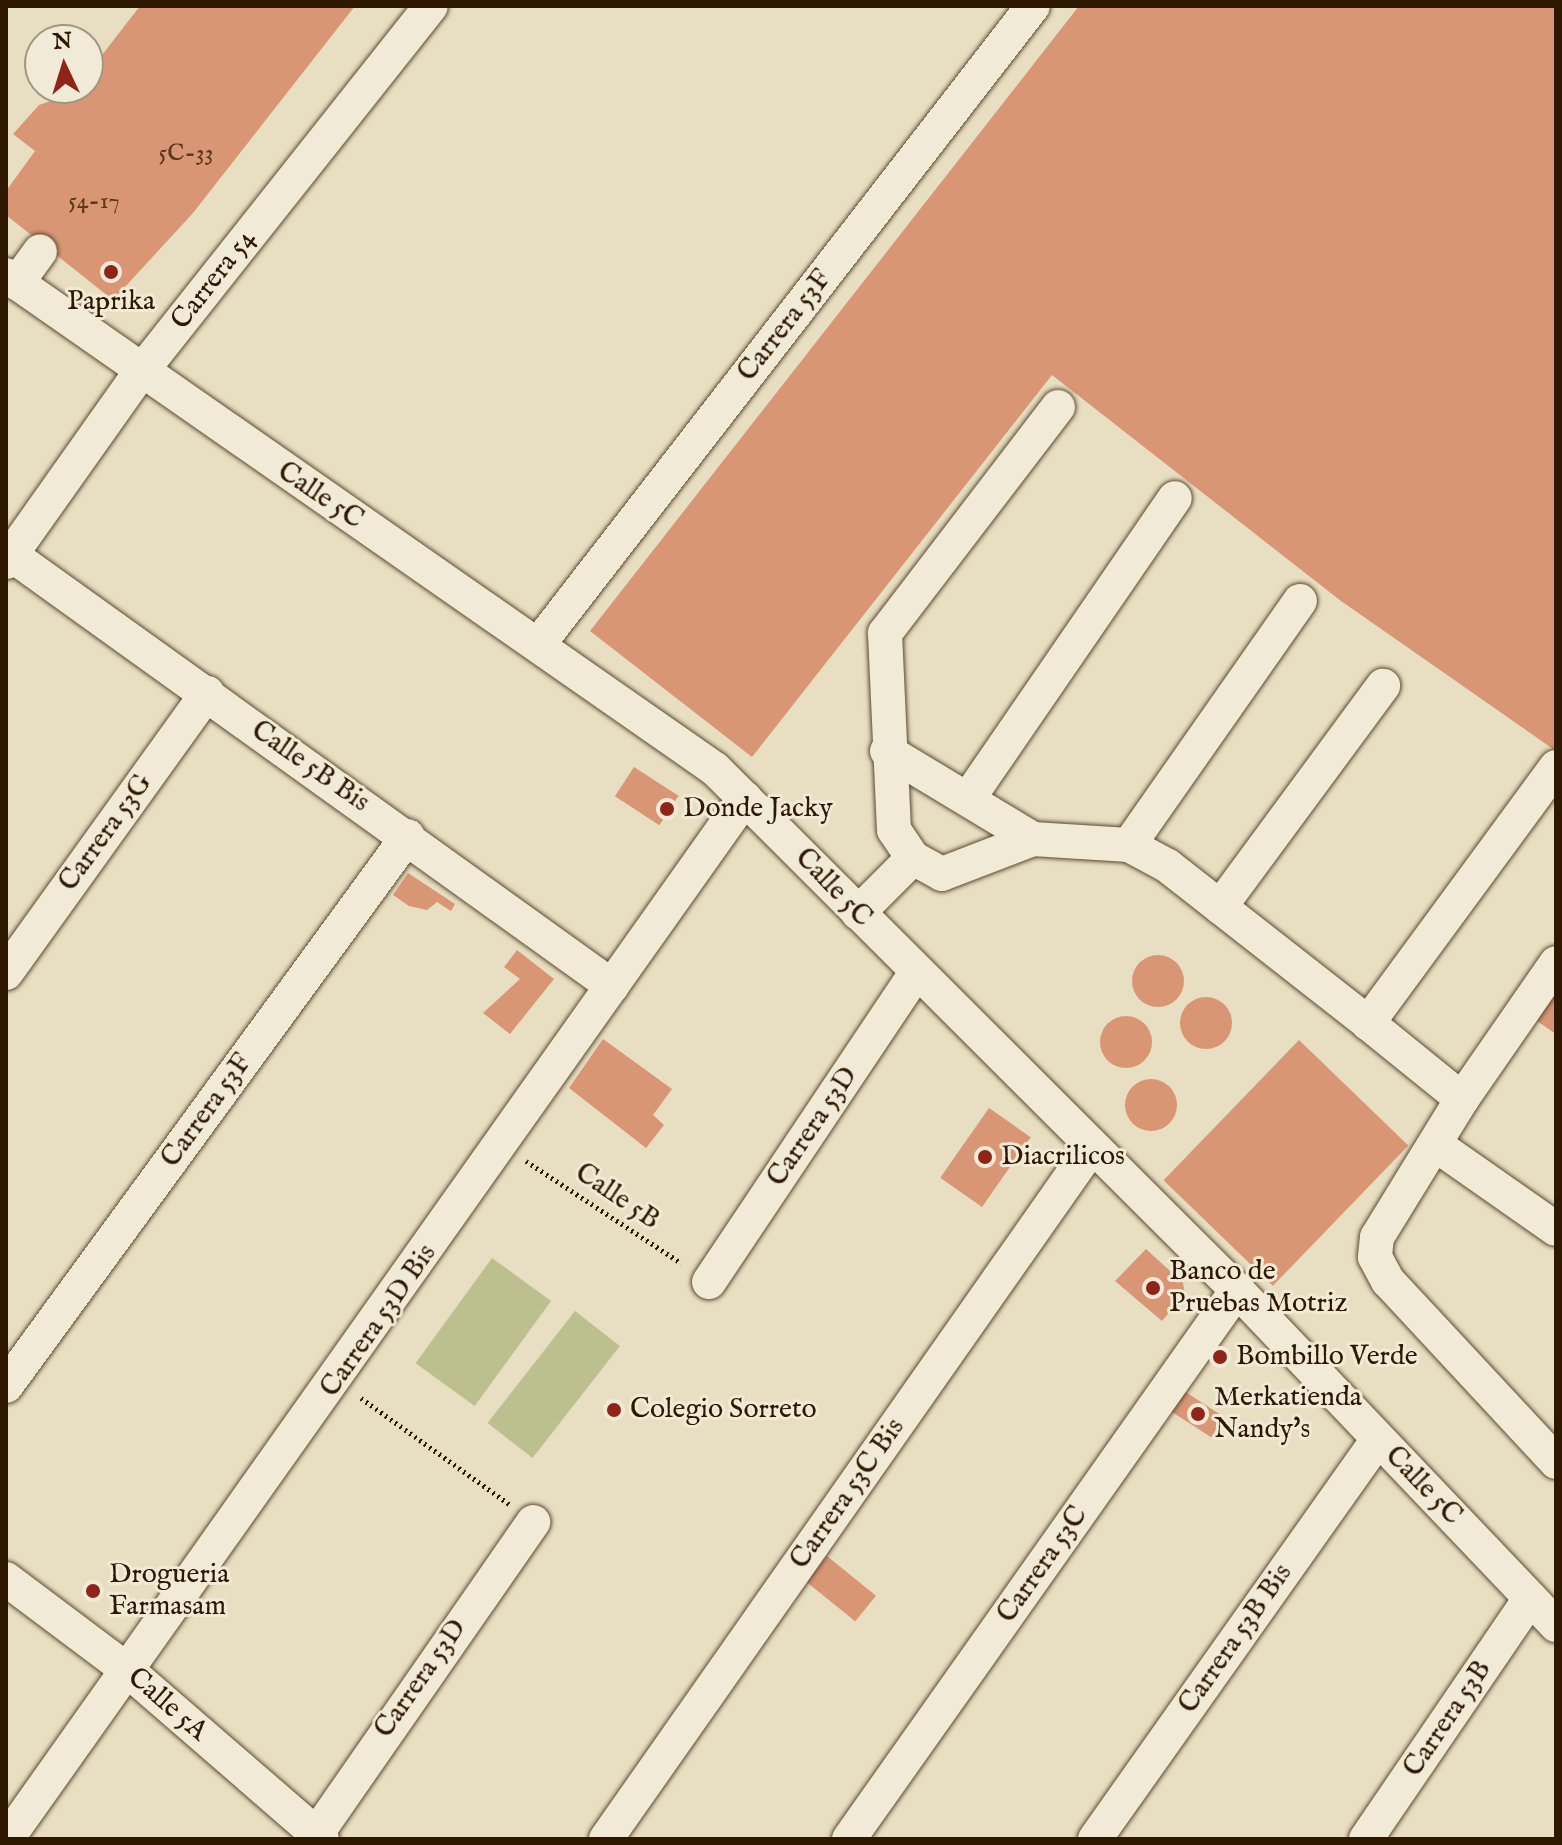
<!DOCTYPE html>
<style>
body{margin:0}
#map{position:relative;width:1562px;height:1845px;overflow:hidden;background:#e8dec1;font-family:"IM FELL English",serif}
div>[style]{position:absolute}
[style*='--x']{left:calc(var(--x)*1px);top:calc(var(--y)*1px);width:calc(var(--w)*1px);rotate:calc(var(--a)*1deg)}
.green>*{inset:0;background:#bcc08e;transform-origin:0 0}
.building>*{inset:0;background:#d99674;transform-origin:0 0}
.round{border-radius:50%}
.path>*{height:5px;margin-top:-2.5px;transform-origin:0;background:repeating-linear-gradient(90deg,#2f1800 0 2px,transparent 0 6px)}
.roads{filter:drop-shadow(0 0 2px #5d4a30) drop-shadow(0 0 2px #5d4a30)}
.minor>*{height:34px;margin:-17px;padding:0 17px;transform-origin:17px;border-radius:17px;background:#f0ead7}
.dots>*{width:22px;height:22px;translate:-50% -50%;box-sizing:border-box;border:4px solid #f0ead7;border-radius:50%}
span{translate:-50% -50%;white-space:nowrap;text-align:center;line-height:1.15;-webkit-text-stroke:6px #f0ead7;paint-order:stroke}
.number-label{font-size:24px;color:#5a381d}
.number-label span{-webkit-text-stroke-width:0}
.street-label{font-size:28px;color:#2f1800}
.poi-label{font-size:28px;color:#2f1800}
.left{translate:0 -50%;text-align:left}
.frame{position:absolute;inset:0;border:8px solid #2f1800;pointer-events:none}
.north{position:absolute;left:24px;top:24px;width:80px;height:80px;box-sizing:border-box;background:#f0ead7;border:2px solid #a39681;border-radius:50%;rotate:356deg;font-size:22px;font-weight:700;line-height:32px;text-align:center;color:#2f1800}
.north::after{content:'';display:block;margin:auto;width:28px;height:36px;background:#8f2418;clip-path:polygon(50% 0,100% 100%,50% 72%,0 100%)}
</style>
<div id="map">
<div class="green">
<div style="left:492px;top:1258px;width:73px;height:130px;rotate:36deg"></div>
<div style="left:575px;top:1311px;width:57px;height:142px;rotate:38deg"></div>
</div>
<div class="building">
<div style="clip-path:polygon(140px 6px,355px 6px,193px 213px,113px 300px,6px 215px,6px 191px,35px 151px,13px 134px,39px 105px,88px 88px,88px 73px)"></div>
<div style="clip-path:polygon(1079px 6px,1556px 6px,1556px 751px,1341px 601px,1052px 375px,752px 757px,590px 631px)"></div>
<div style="left:634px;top:767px;width:53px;height:35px;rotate:33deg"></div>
<div style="clip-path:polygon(408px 873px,455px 904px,451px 911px,437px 902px,427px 910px,409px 906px,393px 895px)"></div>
<div style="clip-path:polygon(517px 950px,554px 979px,510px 1034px,483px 1013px,520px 979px,504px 967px)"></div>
<div class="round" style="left:1132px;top:955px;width:52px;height:52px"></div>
<div style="clip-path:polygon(1556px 987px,1556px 1034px,1534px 1019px)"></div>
<div class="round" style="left:1180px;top:997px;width:52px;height:52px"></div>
<div class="round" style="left:1100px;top:1016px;width:52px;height:52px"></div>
<div style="clip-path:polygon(603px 1039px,672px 1089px,653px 1115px,664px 1125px,646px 1148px,569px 1088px)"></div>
<div style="left:1299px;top:1040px;width:152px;height:195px;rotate:44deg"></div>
<div class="round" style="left:1125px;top:1079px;width:52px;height:52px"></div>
<div style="left:989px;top:1108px;width:51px;height:85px;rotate:35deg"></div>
<div style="clip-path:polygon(1146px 1249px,1183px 1283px,1185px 1294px,1162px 1321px,1115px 1281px)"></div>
<div style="left:1184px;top:1391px;width:48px;height:24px;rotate:33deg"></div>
<div style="left:827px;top:1556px;width:63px;height:33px;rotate:39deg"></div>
</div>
<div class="path">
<div style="--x:526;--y:1161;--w:186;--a:33.3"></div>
<div style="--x:361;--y:1398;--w:182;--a:35.6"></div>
</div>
<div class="roads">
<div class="minor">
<div style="--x:6;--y:275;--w:864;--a:34.87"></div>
<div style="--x:715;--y:769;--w:738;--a:44.95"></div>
<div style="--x:1237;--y:1290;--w:463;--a:46.4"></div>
<div style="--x:17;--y:283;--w:39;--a:-54"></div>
<div style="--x:1058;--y:407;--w:285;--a:127.4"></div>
<div style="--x:885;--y:633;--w:197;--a:87.4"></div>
<div style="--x:894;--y:830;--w:34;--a:56"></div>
<div style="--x:913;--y:858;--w:33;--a:29"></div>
<div style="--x:942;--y:874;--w:97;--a:-21"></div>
<div style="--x:1033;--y:839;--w:96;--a:3.6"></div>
<div style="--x:1129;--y:845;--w:44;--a:28.3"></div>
<div style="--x:1168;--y:866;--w:254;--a:38.1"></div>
<div style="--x:6;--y:551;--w:746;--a:35.67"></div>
<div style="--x:6;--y:562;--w:232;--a:-54.7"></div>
<div style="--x:140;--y:373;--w:468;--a:-51.6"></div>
<div style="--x:538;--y:645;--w:808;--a:-52.24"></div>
<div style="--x:887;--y:751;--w:170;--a:31.1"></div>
<div style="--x:1556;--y:767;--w:318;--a:126.3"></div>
<div style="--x:1368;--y:1023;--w:121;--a:39"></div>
<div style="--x:1462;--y:1099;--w:162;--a:121.6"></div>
<div style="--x:1377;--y:1237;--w:20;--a:96"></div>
<div style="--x:1375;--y:1257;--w:27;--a:62"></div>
<div style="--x:1388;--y:1281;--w:247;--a:47.1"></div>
<div style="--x:968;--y:799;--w:365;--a:-55.5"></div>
<div style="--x:1129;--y:845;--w:298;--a:-55"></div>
<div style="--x:1220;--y:907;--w:275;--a:-53.6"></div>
<div style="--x:858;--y:913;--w:78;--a:-45"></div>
<div style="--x:6;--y:973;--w:345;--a:-54.3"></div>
<div style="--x:1462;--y:1099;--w:165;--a:-55.3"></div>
<div style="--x:1436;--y:1145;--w:146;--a:35"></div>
<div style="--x:709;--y:1282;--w:372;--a:-56.2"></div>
<div style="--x:6;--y:1386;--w:681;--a:-53.84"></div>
<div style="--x:6;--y:1579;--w:150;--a:36.9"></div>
<div style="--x:126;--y:1669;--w:259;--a:40.9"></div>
<div style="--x:7;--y:1839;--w:1276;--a:-54.67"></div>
<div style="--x:313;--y:1839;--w:386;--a:-55.2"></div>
<div style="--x:606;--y:1839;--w:844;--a:-54.94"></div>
<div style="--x:849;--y:1839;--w:672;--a:-54.75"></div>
<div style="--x:1095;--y:1839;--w:490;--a:-54.7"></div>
<div style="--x:1366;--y:1839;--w:291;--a:-55.7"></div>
</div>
</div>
<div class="dots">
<div style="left:111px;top:272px;background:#8f2418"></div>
<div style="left:667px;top:809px;background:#8f2418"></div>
<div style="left:985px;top:1157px;background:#8f2418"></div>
<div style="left:1153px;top:1288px;background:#8f2418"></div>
<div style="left:1220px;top:1357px;background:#8f2418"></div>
<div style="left:614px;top:1410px;background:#8f2418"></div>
<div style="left:1198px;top:1414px;background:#8f2418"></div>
<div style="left:93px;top:1591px;background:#8f2418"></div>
</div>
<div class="number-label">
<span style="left:186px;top:154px">5C-33</span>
<span style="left:94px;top:202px">54-17</span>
</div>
<div class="street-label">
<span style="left:214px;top:280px;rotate:-52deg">Carrera 54</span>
<span style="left:785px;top:326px;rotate:-52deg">Carrera 53F</span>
<span style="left:320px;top:496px;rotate:34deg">Calle 5C</span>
<span style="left:310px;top:767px;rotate:35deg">Calle 5B Bis</span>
<span style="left:106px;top:833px;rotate:-54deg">Carrera 53G</span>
<span style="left:833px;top:888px;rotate:46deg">Calle 5C</span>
<span style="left:207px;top:1111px;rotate:-54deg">Carrera 53F</span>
<span style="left:813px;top:1127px;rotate:-56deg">Carrera 53D</span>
<span style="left:617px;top:1197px;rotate:34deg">Calle 5B</span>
<span style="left:379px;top:1321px;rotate:-55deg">Carrera 53D Bis</span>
<span style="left:1423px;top:1486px;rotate:46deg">Calle 5C</span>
<span style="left:848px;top:1494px;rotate:-55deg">Carrera 53C Bis</span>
<span style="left:1043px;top:1565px;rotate:-55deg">Carrera 53C</span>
<span style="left:1236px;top:1639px;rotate:-55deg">Carrera 53B Bis</span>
<span style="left:421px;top:1679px;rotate:-55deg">Carrera 53D</span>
<span style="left:167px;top:1705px;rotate:41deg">Calle 5A</span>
<span style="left:1448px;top:1719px;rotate:-56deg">Carrera 53B</span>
</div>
<div class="poi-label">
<span style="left:111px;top:302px">Paprika</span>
<span class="left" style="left:683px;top:809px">Donde Jacky</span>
<span class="left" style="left:1001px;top:1157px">Diacrilicos</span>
<span class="left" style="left:1169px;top:1288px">Banco de<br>Pruebas Motriz</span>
<span class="left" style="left:1236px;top:1357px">Bombillo Verde</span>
<span class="left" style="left:1214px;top:1414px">Merkatienda<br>Nandy's</span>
<span class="left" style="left:630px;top:1410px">Colegio Sorreto</span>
<span class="left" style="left:109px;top:1591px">Drogueria<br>Farmasam</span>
</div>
<div class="frame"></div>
<div class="north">N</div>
</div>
